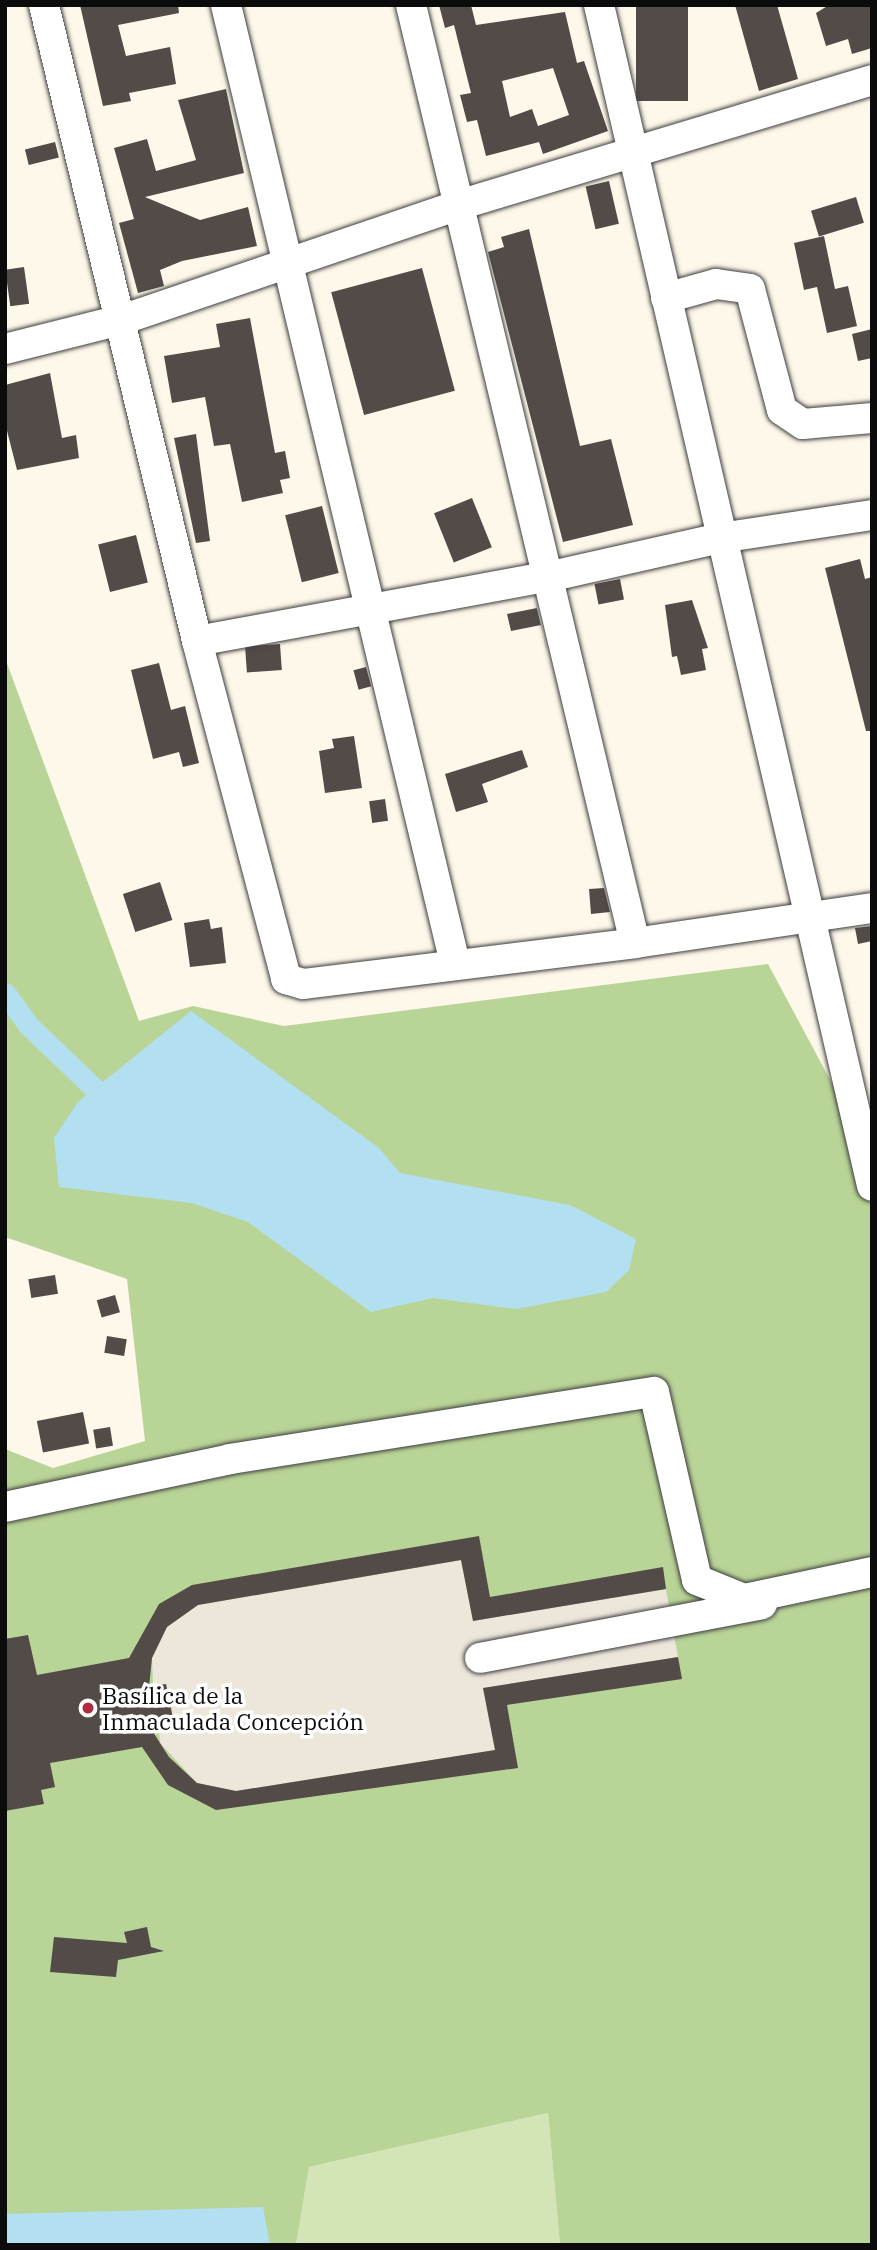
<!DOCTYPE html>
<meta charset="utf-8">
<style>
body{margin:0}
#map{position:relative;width:877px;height:2250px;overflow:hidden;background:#fef8ea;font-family:"IBM Plex Serif",serif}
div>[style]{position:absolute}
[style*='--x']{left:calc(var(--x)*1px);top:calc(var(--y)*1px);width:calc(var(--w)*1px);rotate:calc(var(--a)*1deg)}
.green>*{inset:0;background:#d3e5b7}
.forest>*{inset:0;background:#b9d497}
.plaza>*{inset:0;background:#ece6db}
.water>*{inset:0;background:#b3e0f1}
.canal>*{height:21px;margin:-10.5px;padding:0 10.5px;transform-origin:10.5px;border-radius:10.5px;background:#b3e0f1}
.building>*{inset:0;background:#534b48;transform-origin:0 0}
.roads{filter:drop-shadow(0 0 2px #3e3e3e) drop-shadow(0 0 2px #3e3e3e)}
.minor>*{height:30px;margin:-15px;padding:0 15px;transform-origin:15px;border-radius:15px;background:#fff}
.dots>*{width:19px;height:19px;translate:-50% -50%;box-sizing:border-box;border:4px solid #fff;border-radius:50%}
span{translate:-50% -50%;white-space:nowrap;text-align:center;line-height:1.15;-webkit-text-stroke:7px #fff;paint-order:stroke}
.poi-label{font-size:23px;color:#0b0b0b}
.left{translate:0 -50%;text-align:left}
.frame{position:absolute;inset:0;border:7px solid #0b0b0b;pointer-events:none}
</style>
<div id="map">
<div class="green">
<div style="clip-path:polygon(548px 2113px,560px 2245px,296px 2245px,309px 2167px)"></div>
</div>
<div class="forest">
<div style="clip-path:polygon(5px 658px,139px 1021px,193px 1006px,284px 1026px,768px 964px,872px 1158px,872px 2245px,560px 2245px,548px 2113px,309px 2167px,296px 2245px,5px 2245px,5px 1449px,53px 1468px,145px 1441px,127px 1279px,5px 1237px)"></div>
</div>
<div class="plaza">
<div style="clip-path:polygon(461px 1560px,473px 1621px,666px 1589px,678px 1657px,483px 1688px,495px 1750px,236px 1791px,197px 1783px,160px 1743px,159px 1731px,175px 1727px,166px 1684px,153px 1686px,152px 1658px,167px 1627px,198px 1605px)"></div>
</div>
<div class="water">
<div style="clip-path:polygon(191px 1011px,379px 1148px,400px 1173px,570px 1205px,636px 1239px,629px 1270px,606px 1292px,516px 1309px,433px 1298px,371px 1312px,248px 1222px,192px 1203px,59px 1187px,54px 1138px,78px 1102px)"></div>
<div style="clip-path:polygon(263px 2207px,270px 2245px,5px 2245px,5px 2214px)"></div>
</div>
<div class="canal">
<div style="--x:5;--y:993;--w:39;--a:54"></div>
<div style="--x:28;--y:1025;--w:91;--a:43.7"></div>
</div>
<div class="building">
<div style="clip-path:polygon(80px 5px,178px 5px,179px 13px,118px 25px,126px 56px,170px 47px,176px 84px,129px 93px,131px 101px,103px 106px)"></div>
<div style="clip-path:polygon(evenodd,439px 5px,471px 5px,476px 25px,565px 12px,577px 63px,584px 61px,608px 131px,543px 154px,539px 142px,486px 156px,477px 120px,467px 122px,460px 95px,471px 93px,454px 25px,445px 28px,439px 5px,553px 68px,569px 115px,538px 126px,532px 109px,510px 117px,502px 81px,553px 68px)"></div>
<div style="left:636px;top:5px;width:52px;height:96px"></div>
<div style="clip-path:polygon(735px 5px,777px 5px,798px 79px,759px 91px)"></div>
<div style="clip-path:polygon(829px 5px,872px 5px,872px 48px,852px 54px,848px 39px,826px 46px,816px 13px)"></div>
<div style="clip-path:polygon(226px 89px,244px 173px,145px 197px,200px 220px,248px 207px,257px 246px,182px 261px,160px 270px,164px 286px,138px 293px,119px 223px,134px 219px,114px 148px,147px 139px,156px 171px,196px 160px,178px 100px)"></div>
<div style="left:55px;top:142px;width:16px;height:31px;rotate:76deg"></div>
<div style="left:609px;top:181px;width:44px;height:24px;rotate:77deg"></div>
<div style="left:856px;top:197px;width:27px;height:47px;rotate:73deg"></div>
<div style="clip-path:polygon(529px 229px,580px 446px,611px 439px,633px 525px,563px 542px,488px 252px,504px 247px,501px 237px)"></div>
<div style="clip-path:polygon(824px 236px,835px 289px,848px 286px,857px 326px,827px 333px,817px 287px,804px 290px,794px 243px)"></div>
<div style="left:24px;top:267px;width:37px;height:19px;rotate:82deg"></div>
<div style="left:422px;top:268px;width:127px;height:94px;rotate:75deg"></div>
<div style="clip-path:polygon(250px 318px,275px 453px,285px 451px,290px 478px,280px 480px,283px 493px,242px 502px,230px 444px,214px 446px,205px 397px,172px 403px,164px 356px,220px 347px,216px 324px)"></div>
<div style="clip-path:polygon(872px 329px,872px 358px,858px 361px,852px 334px)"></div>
<div style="clip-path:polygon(50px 373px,62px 438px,76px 435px,79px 458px,17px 470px,5px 423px,5px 385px)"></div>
<div style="clip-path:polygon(196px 434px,210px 541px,196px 543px,174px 438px)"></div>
<div style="left:472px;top:498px;width:53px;height:41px;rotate:68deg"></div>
<div style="left:322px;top:506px;width:69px;height:38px;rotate:76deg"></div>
<div style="left:136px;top:535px;width:49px;height:39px;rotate:76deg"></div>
<div style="clip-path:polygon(860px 559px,865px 579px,872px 577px,872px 731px,866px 731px,825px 568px)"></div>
<div style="left:620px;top:579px;width:21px;height:26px;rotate:79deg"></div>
<div style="clip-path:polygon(535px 600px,546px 647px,546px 648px,541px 625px,511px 631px,507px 614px,537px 608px)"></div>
<div style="clip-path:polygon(692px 600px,708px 648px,702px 649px,706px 670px,681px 675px,677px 656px,672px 657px,665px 605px)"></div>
<div style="left:280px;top:644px;width:26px;height:35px;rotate:86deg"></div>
<div style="clip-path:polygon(159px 663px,171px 710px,185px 706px,199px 763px,183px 767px,179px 752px,153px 759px,131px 670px)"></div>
<div style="left:366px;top:667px;width:20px;height:13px;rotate:75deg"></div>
<div style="clip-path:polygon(354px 736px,362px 788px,325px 793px,319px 751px,334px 748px,332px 739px)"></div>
<div style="clip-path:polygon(522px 750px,528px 767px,482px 784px,488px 802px,456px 812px,445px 774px)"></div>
<div style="left:385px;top:799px;width:22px;height:16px;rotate:82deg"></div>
<div style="left:160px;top:882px;width:40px;height:39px;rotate:72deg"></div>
<div style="clip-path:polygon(604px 888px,610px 912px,591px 914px,589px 889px)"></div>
<div style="clip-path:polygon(209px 919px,211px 929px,222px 927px,226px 963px,190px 967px,184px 923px)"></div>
<div style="clip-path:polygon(872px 926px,872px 941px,858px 944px,855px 928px)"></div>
<div style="left:55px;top:1275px;width:19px;height:27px;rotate:81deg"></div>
<div style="left:115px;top:1295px;width:18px;height:19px;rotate:74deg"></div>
<div style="left:107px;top:1336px;width:20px;height:17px;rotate:9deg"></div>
<div style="left:83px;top:1412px;width:32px;height:47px;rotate:79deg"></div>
<div style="left:110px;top:1427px;width:19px;height:17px;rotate:81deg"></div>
<div style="clip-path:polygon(479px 1536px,490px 1597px,663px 1567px,666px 1589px,473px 1621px,461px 1560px,198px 1605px,167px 1627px,152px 1658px,149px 1687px,166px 1684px,175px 1728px,153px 1732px,169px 1757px,197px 1783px,236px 1791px,495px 1750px,483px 1688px,678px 1657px,682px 1679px,507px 1705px,518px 1768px,216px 1810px,168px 1785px,142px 1747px,50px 1763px,55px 1787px,41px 1790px,44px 1804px,5px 1811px,5px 1639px,28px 1635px,37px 1675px,129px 1658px,159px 1604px,192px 1585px)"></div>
<div style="clip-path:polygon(147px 1927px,151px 1947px,164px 1951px,118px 1960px,116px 1977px,50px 1972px,54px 1937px,127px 1943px,124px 1932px)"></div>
</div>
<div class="roads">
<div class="minor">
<div style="--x:44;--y:5;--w:654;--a:76.47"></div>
<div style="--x:197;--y:641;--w:350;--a:75.2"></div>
<div style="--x:286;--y:979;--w:18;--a:16"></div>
<div style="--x:303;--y:984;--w:335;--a:-7"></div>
<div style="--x:635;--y:943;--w:240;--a:-8.4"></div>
<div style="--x:226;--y:5;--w:985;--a:76.56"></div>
<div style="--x:411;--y:5;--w:964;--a:76.57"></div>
<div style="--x:599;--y:5;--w:1212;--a:76.98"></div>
<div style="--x:666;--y:298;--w:52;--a:-15.6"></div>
<div style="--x:716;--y:284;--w:34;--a:8"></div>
<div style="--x:750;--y:289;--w:125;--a:75.2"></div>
<div style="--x:782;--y:410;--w:25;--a:34"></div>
<div style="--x:803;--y:424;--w:69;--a:-5"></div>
<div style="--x:5;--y:349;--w:123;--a:-14.1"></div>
<div style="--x:124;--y:319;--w:357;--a:-18.8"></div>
<div style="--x:462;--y:204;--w:428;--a:-16.8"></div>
<div style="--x:197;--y:641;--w:361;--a:-10.4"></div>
<div style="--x:552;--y:576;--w:172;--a:-12.7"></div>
<div style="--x:720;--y:538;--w:154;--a:-8.6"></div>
<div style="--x:5;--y:1507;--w:230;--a:-12"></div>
<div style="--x:230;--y:1459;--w:429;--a:-9"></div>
<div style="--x:654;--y:1392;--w:193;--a:77.1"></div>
<div style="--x:697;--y:1580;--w:51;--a:22"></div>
<div style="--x:744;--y:1599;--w:131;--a:-11.9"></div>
<div style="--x:480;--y:1658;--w:287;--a:-10.8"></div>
</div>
</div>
<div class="dots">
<div style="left:88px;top:1708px;background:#b02d41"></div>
</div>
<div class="poi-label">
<span class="left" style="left:102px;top:1708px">Basílica de la<br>Inmaculada Concepción</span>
</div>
<div class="frame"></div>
</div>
